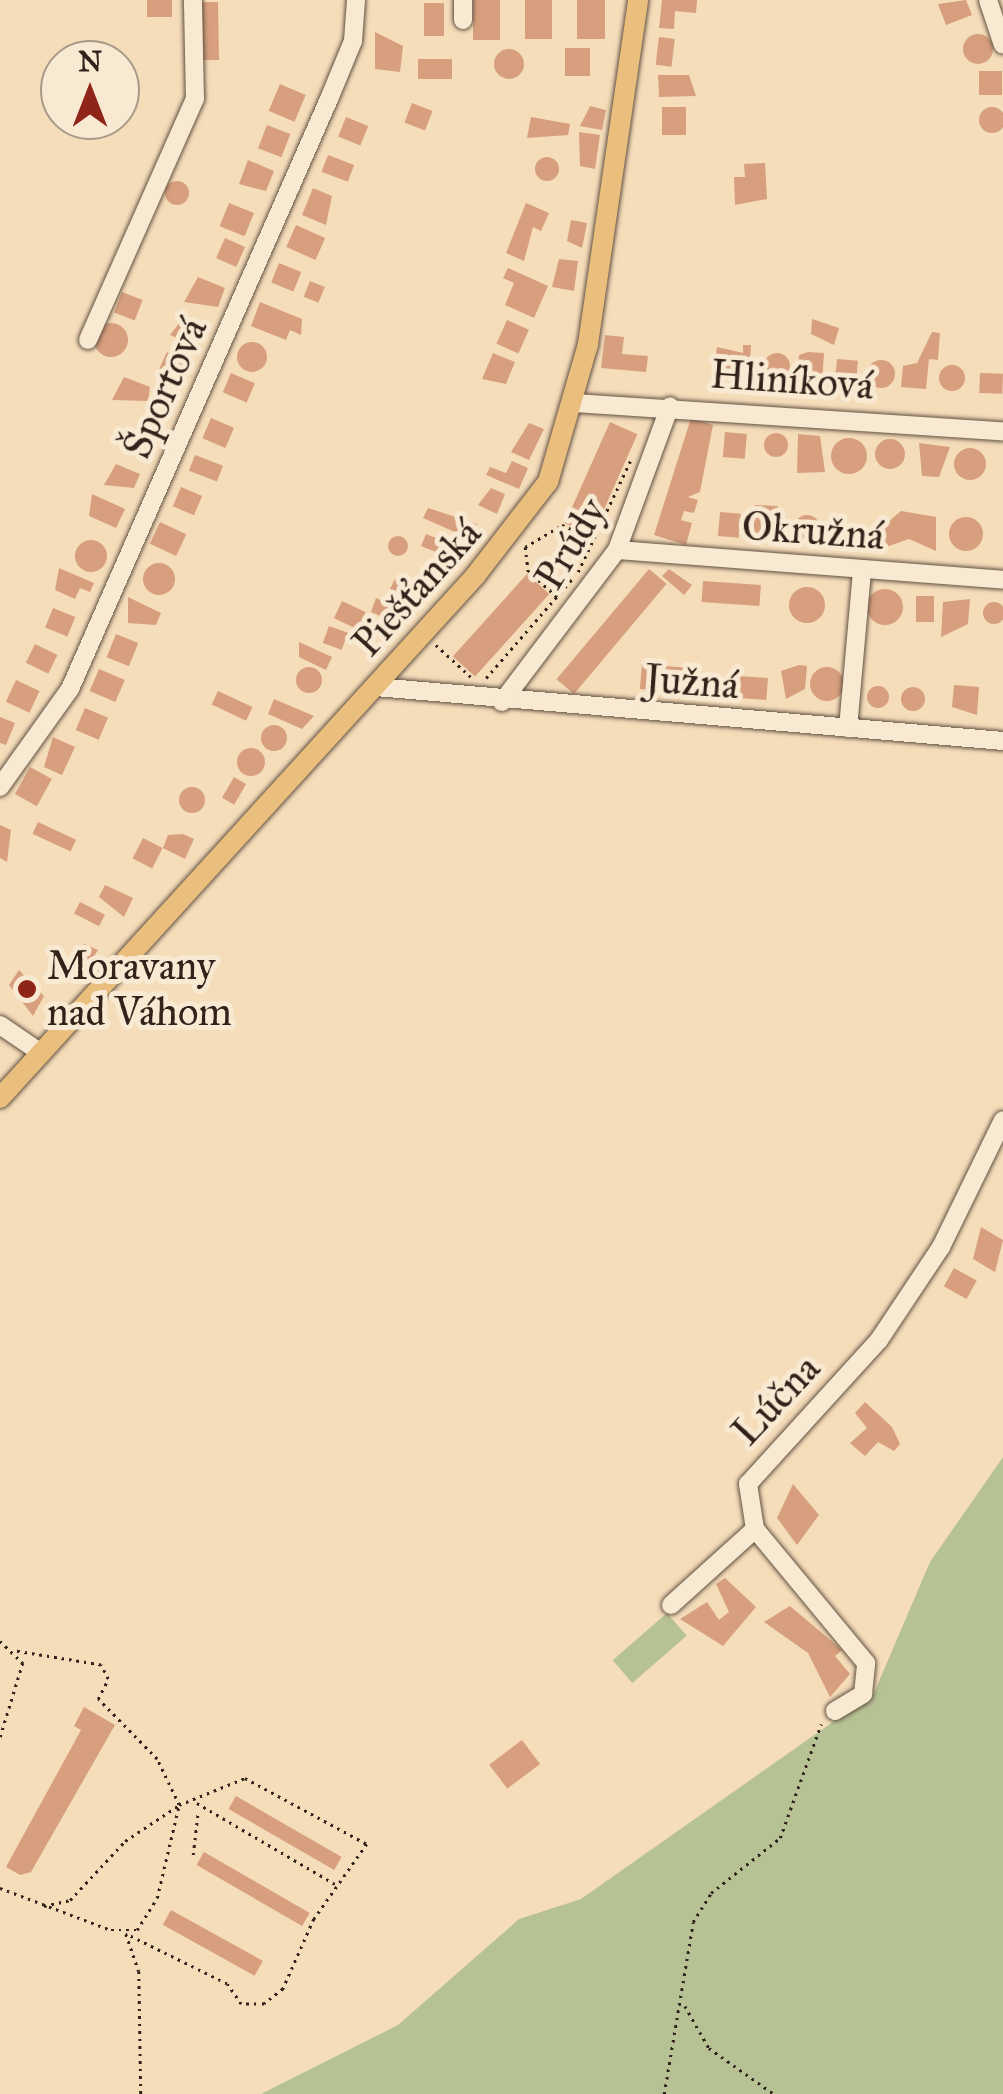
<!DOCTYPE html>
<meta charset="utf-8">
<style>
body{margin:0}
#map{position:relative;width:1003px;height:2094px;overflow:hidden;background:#f5ddba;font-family:"IM FELL Great Primer",serif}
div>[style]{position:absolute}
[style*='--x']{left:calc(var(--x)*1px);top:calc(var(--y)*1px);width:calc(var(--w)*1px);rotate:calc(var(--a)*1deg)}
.green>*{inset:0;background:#b7c294;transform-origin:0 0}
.building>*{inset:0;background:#d79f7e;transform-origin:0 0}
.round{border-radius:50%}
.path>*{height:2.5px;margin-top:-1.25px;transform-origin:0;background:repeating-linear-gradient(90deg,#31221b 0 2.5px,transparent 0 7.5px)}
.roads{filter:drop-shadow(0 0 2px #625143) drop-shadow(0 0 2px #625143)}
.minor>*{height:18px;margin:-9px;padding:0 9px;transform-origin:9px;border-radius:9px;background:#f8e9d2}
.major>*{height:20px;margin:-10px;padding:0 10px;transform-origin:10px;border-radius:10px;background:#eabe7d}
.dots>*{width:28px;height:28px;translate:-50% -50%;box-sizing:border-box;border:5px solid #f8e9d2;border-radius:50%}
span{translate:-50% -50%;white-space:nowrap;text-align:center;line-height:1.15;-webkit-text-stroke:10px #f8e9d2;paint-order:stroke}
.street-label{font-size:40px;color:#31221b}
.poi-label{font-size:40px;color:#31221b}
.left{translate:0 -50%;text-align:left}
.north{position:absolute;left:40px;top:40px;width:100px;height:100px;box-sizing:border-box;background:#f8e9d2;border:2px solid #a89989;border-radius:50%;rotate:0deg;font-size:28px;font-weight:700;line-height:40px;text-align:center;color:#31221b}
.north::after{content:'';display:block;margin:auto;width:35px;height:45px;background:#8f2418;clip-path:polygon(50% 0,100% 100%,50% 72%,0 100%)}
</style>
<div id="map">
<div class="green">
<div style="clip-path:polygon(1003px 1457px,1003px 2094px,261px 2094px,398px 2025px,519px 1919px,581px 1899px,874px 1693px,930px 1562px)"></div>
<div style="left:667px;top:1613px;width:30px;height:72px;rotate:49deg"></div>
</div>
<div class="building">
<div style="left:147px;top:0;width:25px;height:17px"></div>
<div style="left:473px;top:0;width:27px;height:40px"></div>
<div style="left:525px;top:0;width:27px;height:39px"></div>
<div style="left:577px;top:0;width:28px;height:39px"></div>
<div style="clip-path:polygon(662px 0,697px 0,696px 13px,675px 11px,674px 29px,659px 28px)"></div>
<div style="clip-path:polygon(966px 0,972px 15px,946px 25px,938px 4px)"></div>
<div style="left:218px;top:2px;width:58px;height:18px;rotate:89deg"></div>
<div style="left:424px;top:3px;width:20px;height:33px"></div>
<div style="clip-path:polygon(375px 32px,403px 46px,400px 72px,375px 69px)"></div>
<div class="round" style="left:963px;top:34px;width:30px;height:30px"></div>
<div style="left:659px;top:37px;width:16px;height:28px;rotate:7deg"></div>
<div style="left:565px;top:48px;width:25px;height:28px"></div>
<div class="round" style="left:494px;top:49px;width:30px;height:30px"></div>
<div style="left:452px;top:59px;width:20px;height:34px;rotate:90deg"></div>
<div style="left:979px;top:71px;width:23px;height:24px"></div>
<div style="clip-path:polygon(658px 75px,689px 75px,696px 96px,659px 97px)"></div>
<div style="left:280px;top:84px;width:28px;height:29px;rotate:23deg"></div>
<div style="left:412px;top:103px;width:22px;height:21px;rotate:21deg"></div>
<div style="clip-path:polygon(590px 106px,606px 110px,602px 130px,580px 126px)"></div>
<div class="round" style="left:979px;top:107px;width:26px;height:26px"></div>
<div style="left:662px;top:107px;width:24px;height:28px"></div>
<div style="left:346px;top:117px;width:24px;height:21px;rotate:22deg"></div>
<div style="clip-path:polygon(531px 117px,570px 124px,568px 135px,527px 138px)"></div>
<div style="left:267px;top:125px;width:25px;height:25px;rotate:21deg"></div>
<div style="clip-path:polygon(579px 132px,600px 135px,595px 169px,580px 166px)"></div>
<div style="left:328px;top:155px;width:28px;height:18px;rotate:21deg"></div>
<div class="round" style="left:535px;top:157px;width:24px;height:24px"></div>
<div style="clip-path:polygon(248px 160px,274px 171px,266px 191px,239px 184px)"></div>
<div style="clip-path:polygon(765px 163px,767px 199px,735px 205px,734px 177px,745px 177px,744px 164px)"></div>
<div class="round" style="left:165px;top:181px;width:24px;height:24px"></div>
<div style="clip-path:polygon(313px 188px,332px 196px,326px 225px,302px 215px)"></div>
<div style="left:229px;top:203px;width:27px;height:25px;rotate:22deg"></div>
<div style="clip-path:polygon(526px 203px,549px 213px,541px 231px,533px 227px,524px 261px,506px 253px)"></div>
<div style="clip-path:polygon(571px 220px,587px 223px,582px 248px,567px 241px)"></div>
<div style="left:296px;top:225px;width:32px;height:24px;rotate:24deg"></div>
<div style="left:225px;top:238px;width:22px;height:22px;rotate:24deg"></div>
<div style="clip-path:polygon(559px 259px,578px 261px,574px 291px,552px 287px)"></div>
<div style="left:279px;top:263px;width:24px;height:21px;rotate:22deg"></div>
<div style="clip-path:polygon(508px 268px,548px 286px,534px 318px,505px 305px,514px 283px,503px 278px)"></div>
<div style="clip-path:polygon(198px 277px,225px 288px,218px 307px,184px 302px)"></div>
<div style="left:310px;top:281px;width:16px;height:17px;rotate:22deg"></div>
<div style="left:122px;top:292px;width:22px;height:22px;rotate:21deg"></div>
<div style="clip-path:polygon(260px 302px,302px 319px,301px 335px,290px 330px,286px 340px,251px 326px)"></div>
<div style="clip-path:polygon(184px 317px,207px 326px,198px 347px,170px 335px)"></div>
<div style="clip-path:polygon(812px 319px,839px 328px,834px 345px,811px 334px)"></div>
<div style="left:507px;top:320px;width:24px;height:26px;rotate:24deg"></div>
<div class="round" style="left:94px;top:323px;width:34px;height:34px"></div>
<div style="clip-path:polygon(932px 332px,940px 333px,938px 360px,929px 359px,926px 389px,901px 387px,903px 366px,917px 363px)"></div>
<div style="clip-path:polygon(605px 335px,624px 337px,622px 354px,648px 356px,646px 372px,601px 368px)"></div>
<div class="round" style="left:237px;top:342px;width:30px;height:30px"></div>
<div style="clip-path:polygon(743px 345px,751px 345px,749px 379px,713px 375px,717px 347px,743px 353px)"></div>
<div style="left:167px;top:352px;width:26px;height:22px;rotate:25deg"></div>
<div style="clip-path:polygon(808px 352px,824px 353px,822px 383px,797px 381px,799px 355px)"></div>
<div class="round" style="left:764px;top:353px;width:26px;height:26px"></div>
<div style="clip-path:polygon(493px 353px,515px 362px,506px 384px,482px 379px)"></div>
<div style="left:837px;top:359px;width:21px;height:23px;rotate:5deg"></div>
<div class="round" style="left:867px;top:360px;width:28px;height:28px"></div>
<div class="round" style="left:939px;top:365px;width:26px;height:26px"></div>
<div style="left:231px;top:373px;width:26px;height:21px;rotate:23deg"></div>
<div style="left:980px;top:373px;width:23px;height:20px;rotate:2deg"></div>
<div style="clip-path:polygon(124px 377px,150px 387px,148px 401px,112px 400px)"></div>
<div style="left:211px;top:418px;width:25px;height:22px;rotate:23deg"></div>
<div style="clip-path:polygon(691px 418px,713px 425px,700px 492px,688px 497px,698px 500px,694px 513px,684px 511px,681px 520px,692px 523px,686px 545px,654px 535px)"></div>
<div style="left:610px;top:422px;width:30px;height:111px;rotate:24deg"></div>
<div style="clip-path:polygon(529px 423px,544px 429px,529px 460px,511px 452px)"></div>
<div style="left:135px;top:429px;width:26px;height:24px;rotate:23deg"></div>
<div style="left:725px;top:432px;width:22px;height:25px;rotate:5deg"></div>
<div class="round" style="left:764px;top:433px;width:24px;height:24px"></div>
<div style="clip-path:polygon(798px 434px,820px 436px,825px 472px,797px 473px)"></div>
<div class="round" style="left:831px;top:438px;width:36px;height:36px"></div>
<div class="round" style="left:875px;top:439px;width:30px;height:30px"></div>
<div style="clip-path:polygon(919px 443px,950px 447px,939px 477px,922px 476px)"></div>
<div class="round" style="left:954px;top:448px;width:32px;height:32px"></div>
<div style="left:195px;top:455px;width:30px;height:17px;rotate:21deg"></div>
<div style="clip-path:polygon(512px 461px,528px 468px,519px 489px,486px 475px,490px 467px,506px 473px)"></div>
<div style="clip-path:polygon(116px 464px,140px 474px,134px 488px,104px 485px)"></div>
<div style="left:181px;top:487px;width:23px;height:21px;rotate:23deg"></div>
<div style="clip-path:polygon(491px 488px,505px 494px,497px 514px,478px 505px)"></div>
<div style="clip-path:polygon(92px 494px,125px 509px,116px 528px,89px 516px)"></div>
<div style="clip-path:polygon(755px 505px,778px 506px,777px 534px,765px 541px,753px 540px)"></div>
<div style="clip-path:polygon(428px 508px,477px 524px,471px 539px,423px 518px)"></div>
<div style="clip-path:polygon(901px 511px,936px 517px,936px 551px,909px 539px,886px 547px,874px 534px)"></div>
<div style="left:720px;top:512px;width:21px;height:24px;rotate:5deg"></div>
<div class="round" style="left:794px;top:515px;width:26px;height:26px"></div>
<div class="round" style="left:949px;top:517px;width:34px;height:34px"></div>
<div style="left:160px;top:522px;width:29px;height:24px;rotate:25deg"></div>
<div style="left:426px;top:534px;width:35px;height:13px;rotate:22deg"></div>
<div class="round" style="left:388px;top:536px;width:20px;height:20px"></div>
<div class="round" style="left:75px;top:540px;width:32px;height:32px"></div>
<div class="round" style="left:143px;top:563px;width:32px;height:32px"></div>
<div style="clip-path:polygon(59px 568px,94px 583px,90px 592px,80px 588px,75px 599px,55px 590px)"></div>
<div style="left:649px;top:569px;width:23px;height:144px;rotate:40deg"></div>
<div style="clip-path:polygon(669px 569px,692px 585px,684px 595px,662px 576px)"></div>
<div style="left:527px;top:574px;width:30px;height:111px;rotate:42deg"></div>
<div style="clip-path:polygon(395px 579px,422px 586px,415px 601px,390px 589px)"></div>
<div style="left:703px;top:581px;width:58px;height:21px;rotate:4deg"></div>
<div class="round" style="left:789px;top:587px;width:36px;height:36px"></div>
<div class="round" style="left:867px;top:589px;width:36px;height:36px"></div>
<div style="left:916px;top:596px;width:18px;height:26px"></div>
<div style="clip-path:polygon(128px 597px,161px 613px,156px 625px,128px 623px)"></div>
<div style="clip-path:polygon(376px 598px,408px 610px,398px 624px,371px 612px)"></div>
<div style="clip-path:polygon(970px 599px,968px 624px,941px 637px,943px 602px)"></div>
<div style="left:342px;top:601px;width:26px;height:19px;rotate:25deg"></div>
<div class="round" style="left:983px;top:602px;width:22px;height:22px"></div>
<div style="left:53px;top:608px;width:24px;height:21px;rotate:22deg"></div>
<div style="left:329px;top:626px;width:20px;height:18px;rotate:20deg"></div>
<div style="left:116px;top:634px;width:24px;height:25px;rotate:22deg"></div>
<div style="clip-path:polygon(299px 642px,332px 657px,326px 670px,299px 657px)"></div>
<div style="left:35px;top:644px;width:25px;height:21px;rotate:26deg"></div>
<div style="left:642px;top:664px;width:53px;height:25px;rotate:5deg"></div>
<div style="clip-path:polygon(799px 665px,807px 666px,805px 689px,786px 699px,781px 671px)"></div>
<div class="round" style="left:296px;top:667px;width:26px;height:26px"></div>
<div class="round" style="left:810px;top:667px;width:34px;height:34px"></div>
<div style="left:99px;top:669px;width:28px;height:24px;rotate:23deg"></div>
<div style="left:740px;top:676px;width:28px;height:22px;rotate:4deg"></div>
<div style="left:16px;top:680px;width:26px;height:24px;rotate:25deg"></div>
<div style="clip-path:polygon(954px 685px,979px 687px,977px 715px,952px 707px)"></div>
<div class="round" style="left:867px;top:686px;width:22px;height:22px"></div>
<div class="round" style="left:901px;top:687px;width:24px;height:24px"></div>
<div style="left:218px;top:691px;width:38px;height:15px;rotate:25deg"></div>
<div style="clip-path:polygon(274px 699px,314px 716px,302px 729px,268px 714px)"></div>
<div style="left:85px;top:708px;width:25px;height:24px;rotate:23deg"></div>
<div style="clip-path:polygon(0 717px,15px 723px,6px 745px,0 743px)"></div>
<div class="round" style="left:261px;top:725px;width:26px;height:26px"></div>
<div style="clip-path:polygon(53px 737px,75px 747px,62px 775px,44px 767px)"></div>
<div class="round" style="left:237px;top:748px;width:28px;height:28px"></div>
<div style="left:30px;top:767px;width:25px;height:31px;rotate:29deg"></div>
<div style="left:234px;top:777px;width:14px;height:24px;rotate:30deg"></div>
<div class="round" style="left:179px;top:787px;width:26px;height:26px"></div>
<div style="left:38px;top:822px;width:42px;height:13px;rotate:25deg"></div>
<div style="clip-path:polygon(0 825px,11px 830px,7px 862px,0 858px)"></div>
<div style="clip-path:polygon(183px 834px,194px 839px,185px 859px,163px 848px,168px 835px)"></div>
<div style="left:143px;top:838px;width:22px;height:23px;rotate:27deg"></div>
<div style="clip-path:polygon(105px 885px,133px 898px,124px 917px,99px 897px)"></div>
<div style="left:80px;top:902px;width:28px;height:13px;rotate:27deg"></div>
<div style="clip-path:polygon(84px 944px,98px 950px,76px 983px,63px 973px)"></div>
<div style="clip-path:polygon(19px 970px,44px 996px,33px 1016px,9px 985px)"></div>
<div style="clip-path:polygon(981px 1227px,1003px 1240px,995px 1272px,973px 1259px)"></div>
<div style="left:954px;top:1268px;width:26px;height:21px;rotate:29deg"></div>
<div style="clip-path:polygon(865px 1402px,892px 1427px,900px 1444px,894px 1451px,878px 1442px,865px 1456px,850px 1443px,867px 1428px,855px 1413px)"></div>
<div style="clip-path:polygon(793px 1484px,819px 1515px,797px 1545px,777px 1518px)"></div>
<div style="clip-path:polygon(725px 1578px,756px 1607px,723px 1646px,680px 1619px,707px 1602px,719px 1620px,729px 1612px,716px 1584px)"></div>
<div style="clip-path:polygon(790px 1606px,842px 1650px,835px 1656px,850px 1674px,830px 1697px,808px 1653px,764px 1622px)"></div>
<div style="clip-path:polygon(84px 1707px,115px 1725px,31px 1872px,20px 1875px,6px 1867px,81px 1730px,74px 1726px)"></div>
<div style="left:522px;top:1740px;width:30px;height:41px;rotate:53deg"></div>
<div style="left:236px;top:1796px;width:122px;height:15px;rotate:30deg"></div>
<div style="left:204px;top:1852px;width:122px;height:15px;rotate:30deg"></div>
<div style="left:171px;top:1910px;width:105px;height:17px;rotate:29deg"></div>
</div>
<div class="path">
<div style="--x:578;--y:572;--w:127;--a:-64.8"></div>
<div style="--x:557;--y:597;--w:38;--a:-139"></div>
<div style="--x:528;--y:572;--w:25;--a:-97"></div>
<div style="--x:525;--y:547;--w:43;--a:-30.7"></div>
<div style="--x:562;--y:525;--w:34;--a:24"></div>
<div style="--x:436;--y:645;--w:47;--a:42.4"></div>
<div style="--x:486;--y:678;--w:133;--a:-49"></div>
<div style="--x:0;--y:1641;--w:32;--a:44"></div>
<div style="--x:23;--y:1663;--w:78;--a:107"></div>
<div style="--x:197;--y:1803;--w:160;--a:30.4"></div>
<div style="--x:193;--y:1855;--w:44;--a:-83.5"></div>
<div style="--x:0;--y:1888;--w:119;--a:20.7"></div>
<div style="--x:111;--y:1930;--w:26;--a:0"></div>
<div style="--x:137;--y:1930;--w:38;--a:-58"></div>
<div style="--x:157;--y:1898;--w:96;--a:-76.7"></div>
<div style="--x:179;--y:1805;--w:51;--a:-115.6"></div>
<div style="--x:157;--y:1759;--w:84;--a:-134.5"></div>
<div style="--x:98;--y:1699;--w:22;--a:-63"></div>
<div style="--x:108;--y:1679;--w:16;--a:-117"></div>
<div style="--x:101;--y:1665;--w:87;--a:-170.8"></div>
<div style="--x:44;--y:1906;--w:27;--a:-13"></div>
<div style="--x:70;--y:1900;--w:81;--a:-47"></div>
<div style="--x:125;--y:1841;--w:65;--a:-33.7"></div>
<div style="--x:179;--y:1805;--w:71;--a:-22.2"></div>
<div style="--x:245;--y:1778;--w:139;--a:28.4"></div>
<div style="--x:367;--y:1844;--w:92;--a:125.2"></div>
<div style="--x:314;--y:1919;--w:77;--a:113.9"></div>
<div style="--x:283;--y:1989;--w:24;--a:142"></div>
<div style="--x:264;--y:2004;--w:23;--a:180"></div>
<div style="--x:241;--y:2004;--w:24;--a:-125"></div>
<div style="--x:227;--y:1984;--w:113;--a:-153.7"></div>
<div style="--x:126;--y:1934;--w:39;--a:71"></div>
<div style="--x:139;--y:1971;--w:123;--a:89.1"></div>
<div style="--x:685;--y:2006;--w:48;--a:60.3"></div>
<div style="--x:709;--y:2048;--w:80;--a:35.3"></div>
<div style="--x:664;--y:2094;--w:174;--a:-80.4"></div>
<div style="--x:693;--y:1922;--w:34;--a:-58"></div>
<div style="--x:711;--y:1893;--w:88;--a:-38.6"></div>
<div style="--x:780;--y:1838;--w:121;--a:-70.2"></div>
</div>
<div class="roads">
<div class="minor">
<div style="--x:463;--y:0;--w:20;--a:90"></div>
<div style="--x:988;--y:0;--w:47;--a:71.6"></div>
<div style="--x:88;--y:340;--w:264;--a:-66.1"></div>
<div style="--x:195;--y:99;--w:99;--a:-91.2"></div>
<div style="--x:576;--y:403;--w:428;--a:3.8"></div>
<div style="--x:617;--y:550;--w:387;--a:4.4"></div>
<div style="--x:376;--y:687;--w:629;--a:4.92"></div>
<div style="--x:502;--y:702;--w:191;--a:-52.9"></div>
<div style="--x:617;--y:550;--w:153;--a:-69.8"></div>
<div style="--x:848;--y:728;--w:159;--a:-84.9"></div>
<div style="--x:0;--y:787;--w:120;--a:-54.5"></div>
<div style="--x:70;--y:689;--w:644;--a:-66.3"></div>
<div style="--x:329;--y:99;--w:63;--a:-67.5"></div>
<div style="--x:353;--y:41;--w:41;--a:-85.8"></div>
<div style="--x:0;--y:1025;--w:50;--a:34.3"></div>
<div style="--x:671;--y:1605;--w:113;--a:-42.1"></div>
<div style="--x:835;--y:1711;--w:33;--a:-31"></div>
<div style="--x:863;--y:1694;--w:31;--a:-84"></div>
<div style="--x:866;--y:1663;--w:174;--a:-129.6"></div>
<div style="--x:755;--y:1529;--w:46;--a:-98.8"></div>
<div style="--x:748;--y:1484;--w:195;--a:-47.7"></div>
<div style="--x:879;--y:1340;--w:112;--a:-56.3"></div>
<div style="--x:941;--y:1247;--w:141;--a:-64"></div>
</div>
<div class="major">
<div style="--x:0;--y:1098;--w:707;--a:-47.69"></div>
<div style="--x:476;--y:575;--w:118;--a:-52.3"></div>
<div style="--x:548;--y:482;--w:144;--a:-73.8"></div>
<div style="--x:588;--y:344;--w:348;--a:-81.7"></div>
</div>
</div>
<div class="dots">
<div style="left:27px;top:989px;background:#8f2418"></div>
</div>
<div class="street-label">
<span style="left:792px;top:380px;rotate:4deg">Hliníková</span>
<span style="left:165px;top:388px;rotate:-66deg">Športová</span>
<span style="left:813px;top:531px;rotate:4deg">Okružná</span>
<span style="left:571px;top:544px;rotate:-59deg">Prúdy</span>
<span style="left:417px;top:588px;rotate:-48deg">Piešťanská</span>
<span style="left:692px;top:682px;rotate:4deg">Južná</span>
<span style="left:776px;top:1400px;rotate:-47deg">Lúčna</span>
</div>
<div class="poi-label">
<span class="left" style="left:47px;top:989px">Moravany<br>nad Váhom</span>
</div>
<div class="north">N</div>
</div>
